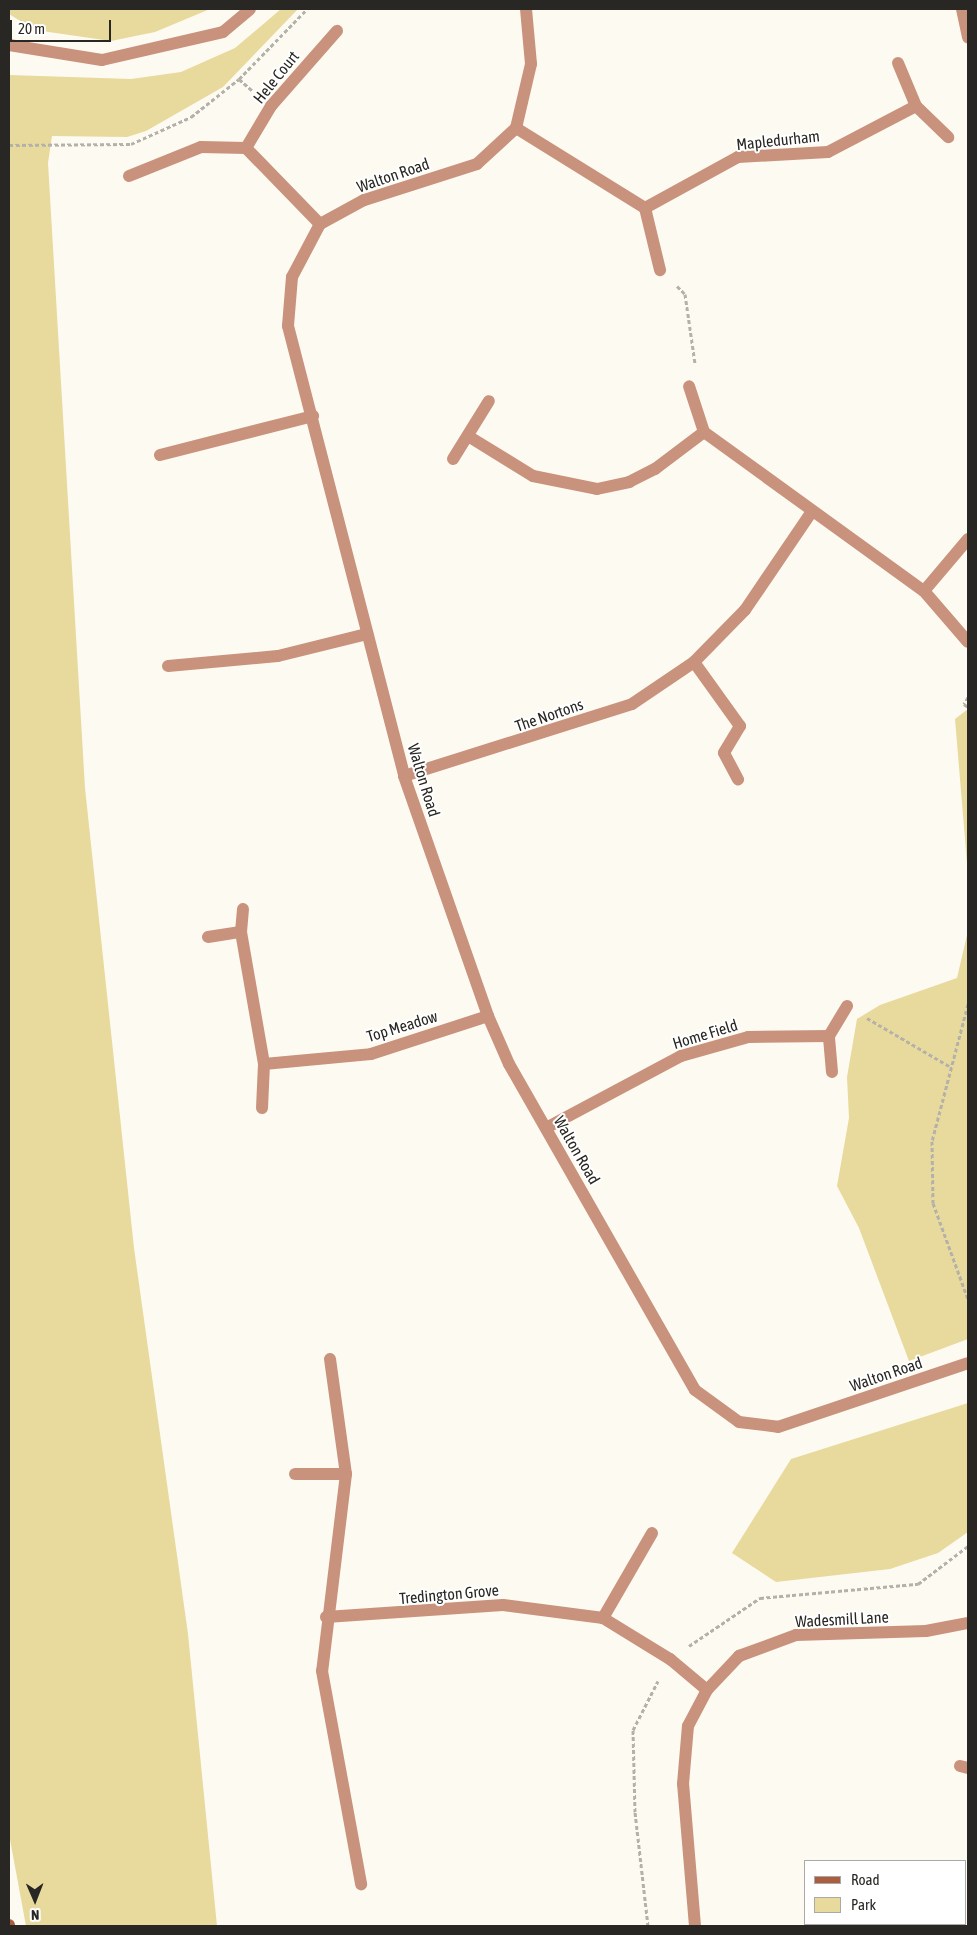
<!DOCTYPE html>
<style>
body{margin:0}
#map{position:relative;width:977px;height:1935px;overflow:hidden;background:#fdfaf1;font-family:"Asap Condensed",sans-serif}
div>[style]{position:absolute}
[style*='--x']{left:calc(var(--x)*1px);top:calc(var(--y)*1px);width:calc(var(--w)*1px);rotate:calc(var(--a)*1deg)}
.green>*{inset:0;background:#e8d99c}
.path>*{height:3px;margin-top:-1.5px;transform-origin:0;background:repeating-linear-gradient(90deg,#b4b1aa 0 4px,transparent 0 6.5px)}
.street>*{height:12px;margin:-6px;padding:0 6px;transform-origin:6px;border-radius:6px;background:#c8927d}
.secondary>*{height:12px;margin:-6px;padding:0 6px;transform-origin:6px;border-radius:6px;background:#aa5d3f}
span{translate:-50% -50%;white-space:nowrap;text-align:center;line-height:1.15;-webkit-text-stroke:4px #fff;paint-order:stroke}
.street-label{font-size:16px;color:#282723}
.frame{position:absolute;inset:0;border:10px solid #282723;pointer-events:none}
.legend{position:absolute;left:804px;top:1860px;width:162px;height:65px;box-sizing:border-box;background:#fff;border:1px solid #a9a9a7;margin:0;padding:6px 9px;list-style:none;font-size:15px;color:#282723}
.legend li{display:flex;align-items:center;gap:10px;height:25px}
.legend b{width:25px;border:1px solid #a9a9a7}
.north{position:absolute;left:10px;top:1875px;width:50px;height:50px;-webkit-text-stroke:4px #fff;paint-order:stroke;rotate:179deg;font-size:14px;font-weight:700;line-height:20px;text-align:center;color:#282723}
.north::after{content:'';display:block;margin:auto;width:18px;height:22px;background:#282723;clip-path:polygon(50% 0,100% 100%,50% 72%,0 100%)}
.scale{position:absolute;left:10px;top:20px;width:101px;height:22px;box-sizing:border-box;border:2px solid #282723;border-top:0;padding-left:6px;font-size:15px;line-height:18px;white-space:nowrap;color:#282723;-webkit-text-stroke:4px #fff;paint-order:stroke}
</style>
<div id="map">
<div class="green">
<div style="clip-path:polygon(9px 9px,210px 9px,155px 32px,111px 41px,35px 30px,9px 14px)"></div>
<div style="clip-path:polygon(281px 9px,298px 9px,223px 87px,146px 131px,127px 137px,52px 136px,48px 163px,85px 788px,134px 1248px,188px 1634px,217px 1926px,26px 1926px,9px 1834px,9px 75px,131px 79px,181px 72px,235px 48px)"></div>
<div style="clip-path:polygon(968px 709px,968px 1339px,909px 1361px,859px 1228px,837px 1186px,849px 1118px,847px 1077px,857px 1019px,880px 1005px,957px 978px,967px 935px,967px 863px,955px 719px)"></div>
<div style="clip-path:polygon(968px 1403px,968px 1532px,938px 1553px,890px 1569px,776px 1582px,732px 1553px,791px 1459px)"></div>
</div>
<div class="path">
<div style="--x:239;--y:79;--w:18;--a:41"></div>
<div style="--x:9;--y:145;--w:122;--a:-0.5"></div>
<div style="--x:131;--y:144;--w:66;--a:-24.2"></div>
<div style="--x:191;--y:117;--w:61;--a:-38.4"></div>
<div style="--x:239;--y:79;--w:98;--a:-45.8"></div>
<div style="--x:677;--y:286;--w:11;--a:45"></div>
<div style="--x:685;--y:294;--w:70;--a:81.8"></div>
<div style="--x:968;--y:697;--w:8;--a:120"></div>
<div style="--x:964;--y:704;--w:5;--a:37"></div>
<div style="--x:968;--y:1004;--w:142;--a:104.7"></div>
<div style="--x:932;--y:1141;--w:62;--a:89.1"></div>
<div style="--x:933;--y:1203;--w:102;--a:70"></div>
<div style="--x:867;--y:1018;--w:97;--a:30.3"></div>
<div style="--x:689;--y:1646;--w:86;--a:-34.1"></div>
<div style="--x:760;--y:1598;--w:159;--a:-5.1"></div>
<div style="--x:918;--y:1584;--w:63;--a:-37.2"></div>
<div style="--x:648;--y:1926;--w:115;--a:-96.5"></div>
<div style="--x:635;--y:1812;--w:82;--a:-91.4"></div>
<div style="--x:633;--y:1730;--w:55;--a:-63"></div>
</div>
<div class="street">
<div style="--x:526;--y:9;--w:55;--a:84.8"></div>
<div style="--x:531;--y:64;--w:66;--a:103.2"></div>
<div style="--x:516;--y:128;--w:53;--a:137.3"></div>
<div style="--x:477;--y:164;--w:119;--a:162.3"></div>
<div style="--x:364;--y:200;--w:50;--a:151.4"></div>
<div style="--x:320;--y:224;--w:60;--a:117.8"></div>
<div style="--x:292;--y:277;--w:49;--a:94.7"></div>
<div style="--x:288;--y:326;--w:465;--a:75.5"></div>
<div style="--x:404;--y:776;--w:254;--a:70.7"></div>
<div style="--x:488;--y:1016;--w:52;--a:66.4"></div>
<div style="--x:509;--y:1064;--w:375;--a:60.3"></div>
<div style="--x:695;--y:1390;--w:54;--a:36"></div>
<div style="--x:739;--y:1422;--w:39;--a:7"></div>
<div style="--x:778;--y:1427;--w:200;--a:-18.6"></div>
<div style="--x:962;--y:9;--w:29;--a:78"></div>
<div style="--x:9;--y:45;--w:94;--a:9.2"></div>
<div style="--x:102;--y:60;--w:124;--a:-13"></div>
<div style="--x:223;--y:32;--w:35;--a:-40"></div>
<div style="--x:898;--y:63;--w:47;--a:67.3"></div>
<div style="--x:516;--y:128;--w:152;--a:31.8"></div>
<div style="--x:645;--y:208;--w:106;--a:-28.7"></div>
<div style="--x:738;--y:157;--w:90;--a:-3.2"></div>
<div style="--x:828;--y:152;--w:99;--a:-27.6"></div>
<div style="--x:916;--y:106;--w:45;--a:44.1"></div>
<div style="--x:246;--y:148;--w:106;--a:45.8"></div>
<div style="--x:129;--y:176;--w:78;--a:-21.9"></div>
<div style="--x:201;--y:147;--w:45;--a:1.3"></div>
<div style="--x:246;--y:148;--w:49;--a:-59.2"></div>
<div style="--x:271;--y:106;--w:100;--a:-48.7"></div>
<div style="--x:645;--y:208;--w:64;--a:76.4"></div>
<div style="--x:704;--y:432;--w:271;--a:35.9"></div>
<div style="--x:924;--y:591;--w:67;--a:49.2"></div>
<div style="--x:468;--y:436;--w:76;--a:31.6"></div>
<div style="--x:533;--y:476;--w:65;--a:11.5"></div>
<div style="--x:597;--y:489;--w:33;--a:-12"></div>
<div style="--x:629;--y:482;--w:29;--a:-27"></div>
<div style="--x:655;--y:469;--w:61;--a:-37.1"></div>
<div style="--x:704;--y:432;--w:48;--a:-108.1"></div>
<div style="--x:160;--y:455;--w:158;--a:-14.3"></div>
<div style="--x:453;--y:459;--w:68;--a:-58.2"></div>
<div style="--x:924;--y:591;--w:68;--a:-49.8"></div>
<div style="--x:694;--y:662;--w:79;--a:54.3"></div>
<div style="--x:740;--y:726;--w:31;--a:121"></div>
<div style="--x:724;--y:753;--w:30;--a:62"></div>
<div style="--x:168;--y:666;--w:110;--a:-5.2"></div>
<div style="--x:278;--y:656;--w:92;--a:-13.9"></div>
<div style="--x:404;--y:776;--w:239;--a:-17.5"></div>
<div style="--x:632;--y:704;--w:75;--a:-34.1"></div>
<div style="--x:694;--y:662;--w:73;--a:-45.6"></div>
<div style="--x:745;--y:610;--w:117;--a:-55.8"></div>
<div style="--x:241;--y:932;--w:134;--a:80.1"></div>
<div style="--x:264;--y:1064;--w:44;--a:92.6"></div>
<div style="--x:208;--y:937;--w:33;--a:-9"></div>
<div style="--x:241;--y:932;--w:23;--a:-85"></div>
<div style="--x:264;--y:1064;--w:107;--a:-5.3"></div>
<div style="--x:371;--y:1054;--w:123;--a:-18"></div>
<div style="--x:832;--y:1072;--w:36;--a:-95"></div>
<div style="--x:829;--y:1036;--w:35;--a:-59"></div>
<div style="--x:546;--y:1128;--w:153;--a:-28.1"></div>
<div style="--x:681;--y:1056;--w:70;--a:-15.8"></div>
<div style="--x:748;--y:1037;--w:81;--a:-0.7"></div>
<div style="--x:330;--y:1359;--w:116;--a:82.1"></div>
<div style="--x:346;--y:1474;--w:198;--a:96.9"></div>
<div style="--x:322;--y:1671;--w:217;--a:79.6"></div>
<div style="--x:295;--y:1474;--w:51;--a:0"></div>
<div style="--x:326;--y:1617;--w:177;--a:-3.9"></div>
<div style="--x:503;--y:1605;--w:101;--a:7.4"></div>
<div style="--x:603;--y:1618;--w:79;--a:31.5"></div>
<div style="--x:670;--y:1659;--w:48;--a:40"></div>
<div style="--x:603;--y:1618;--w:98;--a:-60"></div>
<div style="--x:960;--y:1766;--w:8;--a:14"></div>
<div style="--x:695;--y:1926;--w:143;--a:-94.8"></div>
<div style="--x:683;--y:1784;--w:58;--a:-85.1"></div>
<div style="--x:688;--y:1726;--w:41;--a:-62.2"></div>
<div style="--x:707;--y:1690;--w:47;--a:-46.7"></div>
<div style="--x:739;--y:1656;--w:61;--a:-20.2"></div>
<div style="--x:796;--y:1635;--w:130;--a:-1.8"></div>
<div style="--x:926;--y:1631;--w:43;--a:-10.8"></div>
</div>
<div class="secondary">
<div style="--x:9;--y:1925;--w:1;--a:90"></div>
</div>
<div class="street-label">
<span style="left:276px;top:77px;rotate:-51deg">Hele Court</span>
<span style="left:778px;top:140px;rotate:-6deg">Mapledurham</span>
<span style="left:393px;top:175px;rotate:-19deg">Walton Road</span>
<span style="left:549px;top:715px;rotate:-19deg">The Nortons</span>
<span style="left:424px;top:780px;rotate:73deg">Walton Road</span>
<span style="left:402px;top:1026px;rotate:-17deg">Top Meadow</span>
<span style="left:705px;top:1034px;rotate:-17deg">Home Field</span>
<span style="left:577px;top:1150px;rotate:60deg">Walton Road</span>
<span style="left:886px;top:1374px;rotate:-19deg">Walton Road</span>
<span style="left:449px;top:1594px;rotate:-5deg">Tredington Grove</span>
<span style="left:842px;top:1619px;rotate:-3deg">Wadesmill Lane</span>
</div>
<div class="frame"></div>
<ul class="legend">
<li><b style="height:6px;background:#aa5d3f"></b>Road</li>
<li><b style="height:14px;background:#e8d99c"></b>Park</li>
</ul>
<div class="north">N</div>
<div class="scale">20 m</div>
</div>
